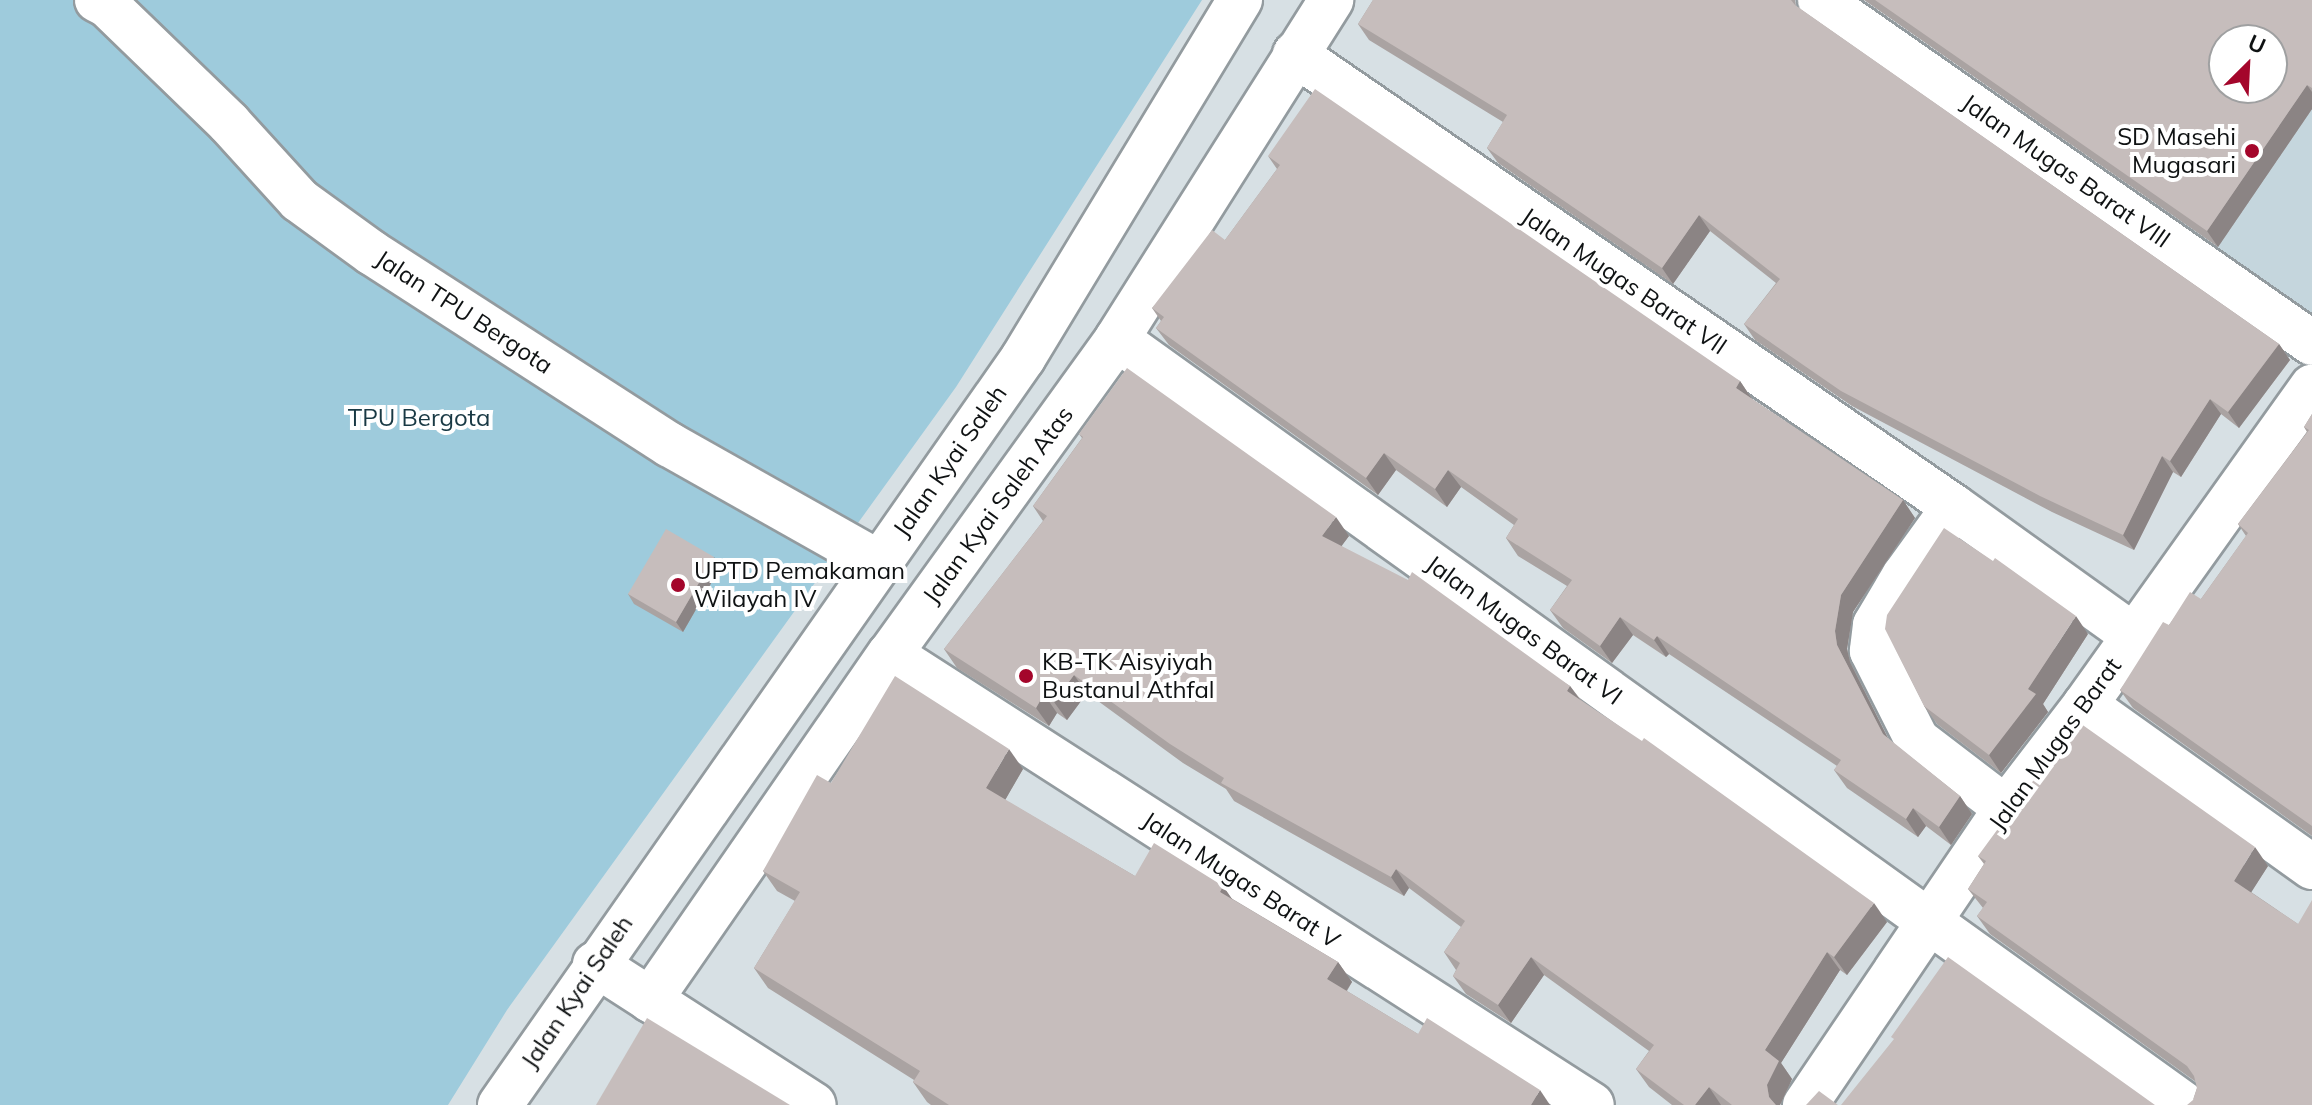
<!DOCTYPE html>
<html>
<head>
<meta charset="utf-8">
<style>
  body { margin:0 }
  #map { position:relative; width:2312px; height:1105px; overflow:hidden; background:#d7e0e4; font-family:Mulish,sans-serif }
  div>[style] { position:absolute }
  .built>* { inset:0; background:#c5d6dd }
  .green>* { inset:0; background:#9ecbdc }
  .roads { filter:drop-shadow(2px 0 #939b9f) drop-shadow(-2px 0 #939b9f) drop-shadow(0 2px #939b9f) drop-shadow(0 -2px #939b9f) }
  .minor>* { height:44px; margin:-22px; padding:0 22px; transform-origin:22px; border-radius:22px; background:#fff }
  .secondary>* { height:44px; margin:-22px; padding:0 22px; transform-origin:22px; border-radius:22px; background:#fff }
  .wall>* { inset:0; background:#aaa3a2 }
  .shaded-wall>* { inset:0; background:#8b8484 }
  .building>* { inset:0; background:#c6bdbc }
  .dots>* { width:22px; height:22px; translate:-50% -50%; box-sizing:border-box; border:4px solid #fff; border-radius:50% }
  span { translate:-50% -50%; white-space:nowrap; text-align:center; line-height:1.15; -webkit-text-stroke:8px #fff; paint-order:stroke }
  .poi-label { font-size:24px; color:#0f1213 }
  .right { translate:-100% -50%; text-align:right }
  .left { translate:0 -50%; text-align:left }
  .street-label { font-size:24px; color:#0f1213 }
  .park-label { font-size:24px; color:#193944 }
  .north { position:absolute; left:2208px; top:24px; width:80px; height:80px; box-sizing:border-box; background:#fff; border:2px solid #9fa0a1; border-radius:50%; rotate:24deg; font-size:22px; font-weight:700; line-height:32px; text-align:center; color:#0f1213 }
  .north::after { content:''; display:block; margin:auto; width:28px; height:36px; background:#a4062b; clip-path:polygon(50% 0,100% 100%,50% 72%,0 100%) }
</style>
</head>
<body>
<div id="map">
  <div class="built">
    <i style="clip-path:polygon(2312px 0,2312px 331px,2148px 214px,2236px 88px,2272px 88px,2272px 40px)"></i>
  </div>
  <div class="green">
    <i style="clip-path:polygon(0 0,1202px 0,956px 387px,507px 1010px,448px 1105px,0 1105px)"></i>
  </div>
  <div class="roads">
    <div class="minor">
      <i style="left:97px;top:0;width:11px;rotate:27deg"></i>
      <i style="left:107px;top:5px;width:170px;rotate:44deg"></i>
      <i style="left:229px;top:123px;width:104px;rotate:47.7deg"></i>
      <i style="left:299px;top:200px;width:90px;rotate:36deg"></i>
      <i style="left:372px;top:253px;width:354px;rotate:32.8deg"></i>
      <i style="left:670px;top:445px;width:239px;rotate:29.4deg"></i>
      <i style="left:1820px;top:0;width:600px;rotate:34.88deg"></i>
      <i style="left:1295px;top:54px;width:800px;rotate:34.5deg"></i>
      <i style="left:1954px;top:507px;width:221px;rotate:35.6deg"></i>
      <i style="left:1117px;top:339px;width:1314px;rotate:35.65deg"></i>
      <i style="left:1954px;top:507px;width:85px;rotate:125.9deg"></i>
      <i style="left:1904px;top:576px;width:57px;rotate:120.6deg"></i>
      <i style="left:1875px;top:625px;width:26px;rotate:97deg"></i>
      <i style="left:1872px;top:651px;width:100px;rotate:63.2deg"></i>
      <i style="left:1917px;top:740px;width:112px;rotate:37.4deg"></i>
      <i style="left:890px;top:654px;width:834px;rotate:32.72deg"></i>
      <i style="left:2085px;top:705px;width:279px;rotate:35.5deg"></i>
      <i style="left:595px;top:964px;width:260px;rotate:32.8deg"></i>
      <i style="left:650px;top:1000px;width:421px;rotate:-55.3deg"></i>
      <i style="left:890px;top:654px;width:388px;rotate:-54.2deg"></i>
      <i style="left:1117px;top:339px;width:401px;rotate:-57.7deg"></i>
      <i style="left:1805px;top:1105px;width:359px;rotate:-55.9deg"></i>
      <i style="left:2006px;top:808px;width:130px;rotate:-52.5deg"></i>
      <i style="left:2085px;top:705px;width:391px;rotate:-54.5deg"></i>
    </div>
    <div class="secondary">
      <i style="left:500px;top:1105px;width:912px;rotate:-55deg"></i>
      <i style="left:1023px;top:358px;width:419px;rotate:-58.8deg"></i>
    </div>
  </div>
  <div class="wall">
    <i style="clip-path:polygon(1373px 0,1795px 0,1796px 6px,2279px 344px,2290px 360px,2239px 428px,2221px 414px,2181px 477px,2173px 472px,2134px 550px,2052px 512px,1852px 406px,1755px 340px,1744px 324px,1776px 283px,1710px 231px,1673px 284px,1498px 163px,1487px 148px,1503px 122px,1369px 40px,1358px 24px)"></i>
    <i style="clip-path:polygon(1864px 0,2312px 0,2312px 109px,2218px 247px)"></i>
    <i style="clip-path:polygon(1268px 156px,1740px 381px,1752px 399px,1903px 500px,1915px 518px,1853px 612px,1847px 649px,1850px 662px,1888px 739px,1960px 796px,1972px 814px,1951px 845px,1926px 826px,1918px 837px,1847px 788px,1834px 770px,1837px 766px,1669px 654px,1666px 657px,1633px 635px,1612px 663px,1563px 628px,1550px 610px,1567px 586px,1518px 556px,1506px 538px,1514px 525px,1461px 487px,1447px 507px,1396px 470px,1378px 495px,1169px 345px,1156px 328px,1161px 321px,1152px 308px,1225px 240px,1277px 169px)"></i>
    <i style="clip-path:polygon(2312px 414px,2312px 836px,2133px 708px,2120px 690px,2169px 625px,2201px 599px,2246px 536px,2238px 524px,2307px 432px,2304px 427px)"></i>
    <i style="clip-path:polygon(1079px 434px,1349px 536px,1341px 546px,1570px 686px,1581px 700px,1887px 922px,1847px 975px,1840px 970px,1781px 1063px,1792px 1079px,1780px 1105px,1672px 1105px,1649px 1087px,1636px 1069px,1649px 1051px,1544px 975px,1511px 1023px,1466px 994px,1453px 976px,1456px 970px,1444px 952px,1461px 927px,1409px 888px,1404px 896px,1234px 801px,1226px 789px,1183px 763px,1087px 693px,1067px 720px,1057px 713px,1049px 726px,957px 668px,944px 649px,1043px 521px,1033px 506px,1082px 438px)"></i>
    <i style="clip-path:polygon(721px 566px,683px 632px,634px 604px,628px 594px)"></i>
    <i style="clip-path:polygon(2088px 634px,2043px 704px,2048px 712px,2001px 773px,1937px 724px,1924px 706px)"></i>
    <i style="clip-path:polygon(1023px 769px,1005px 800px,1135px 876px,1223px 886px,1231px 898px,1338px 962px,1352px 982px,1347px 991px,1418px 1034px,1550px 1105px,931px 1105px,927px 1102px,913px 1082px,914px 1080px,768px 988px,754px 968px,795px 901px,777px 891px,763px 871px,831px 783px)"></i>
    <i style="clip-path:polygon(1978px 856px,2268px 866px,2251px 892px,2298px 924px,2193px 1100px,2197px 1088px,2196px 1082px,1990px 934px,1977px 916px,1983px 908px,1968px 889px,1984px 864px)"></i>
  </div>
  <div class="shaded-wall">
    <i style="clip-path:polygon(2307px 85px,2312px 92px,2312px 109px,2218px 247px,2207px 231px)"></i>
    <i style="clip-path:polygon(1699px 215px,1710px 231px,1673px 284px,1662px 268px)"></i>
    <i style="clip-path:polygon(2279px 344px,2290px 360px,2239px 428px,2228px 412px)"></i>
    <i style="clip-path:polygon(1740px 381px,1752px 399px,1736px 388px)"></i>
    <i style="clip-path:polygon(2210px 399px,2221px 414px,2181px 477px,2170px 461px)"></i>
    <i style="clip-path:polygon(1384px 453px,1396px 470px,1378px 495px,1366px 478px)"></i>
    <i style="clip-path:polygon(2162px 456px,2173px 472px,2134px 550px,2123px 535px)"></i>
    <i style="clip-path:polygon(1448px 470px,1461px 487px,1447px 507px,1435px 489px)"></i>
    <i style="clip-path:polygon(1903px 500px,1915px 518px,1853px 612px,1847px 649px,1850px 662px,1895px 752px,1883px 734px,1837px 645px,1835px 631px,1841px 595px)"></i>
    <i style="clip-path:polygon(1336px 517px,1349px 536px,1335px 555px,1322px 536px)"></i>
    <i style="clip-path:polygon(714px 557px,721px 566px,683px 632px,676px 622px)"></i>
    <i style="clip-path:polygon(2076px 616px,2088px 634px,2043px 704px,2048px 712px,2001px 773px,1989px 755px,2028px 689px)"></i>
    <i style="clip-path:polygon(1620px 617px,1633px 635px,1612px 663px,1600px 646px)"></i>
    <i style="clip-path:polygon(1657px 636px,1669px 654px,1666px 657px,1654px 640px)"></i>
    <i style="clip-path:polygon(1074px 675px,1087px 693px,1067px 720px,1054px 702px)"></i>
    <i style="clip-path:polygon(1570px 686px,1583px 704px,1567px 691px)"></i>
    <i style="clip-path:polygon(1044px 694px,1057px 713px,1049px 726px,1036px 708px)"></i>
    <i style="clip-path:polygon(1009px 749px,1023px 769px,1000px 809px,986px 788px)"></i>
    <i style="clip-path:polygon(1960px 796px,1972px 814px,1951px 845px,1939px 827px)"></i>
    <i style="clip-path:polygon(1913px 808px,1926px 826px,1918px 837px,1906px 819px)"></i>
    <i style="clip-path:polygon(2255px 847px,2268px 866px,2247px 899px,2234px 881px)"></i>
    <i style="clip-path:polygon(1396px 869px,1409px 888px,1404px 896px,1391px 877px)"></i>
    <i style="clip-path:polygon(1223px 886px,1237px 906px,1220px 892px)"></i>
    <i style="clip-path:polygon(1874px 903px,1887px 922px,1847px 975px,1834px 957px)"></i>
    <i style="clip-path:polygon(1827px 952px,1840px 970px,1781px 1063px,1792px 1079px,1780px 1105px,1775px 1105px,1769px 1097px,1767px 1085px,1765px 1050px)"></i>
    <i style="clip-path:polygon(1531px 957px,1544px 975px,1511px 1023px,1498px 1005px)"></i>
    <i style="clip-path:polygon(1338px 962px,1352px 982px,1341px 999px,1327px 979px)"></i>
    <i style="clip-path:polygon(1709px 1087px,1721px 1105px,1695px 1105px)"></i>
    <i style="clip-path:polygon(1540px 1090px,1550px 1105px,1531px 1105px)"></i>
  </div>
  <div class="building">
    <i style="clip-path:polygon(1373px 0,1791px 0,1795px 5px,2279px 344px,2228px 412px,2210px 399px,2170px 461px,2162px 456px,2123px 535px,2040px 496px,1841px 391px,1744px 324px,1780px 279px,1699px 215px,1662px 268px,1487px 148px,1507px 115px,1358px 24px)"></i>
    <i style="clip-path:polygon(evenodd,1875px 0,2312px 0,2312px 88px,2307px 85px,2207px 231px,1875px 0,2224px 40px,2272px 40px,2272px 88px,2224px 88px,2224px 40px)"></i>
    <i style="clip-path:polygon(1315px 89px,1740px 381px,1736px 388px,1903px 500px,1841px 595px,1835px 631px,1837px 645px,1883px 734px,1960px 796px,1939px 827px,1913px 808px,1906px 819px,1834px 770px,1841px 760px,1657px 636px,1654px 640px,1620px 617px,1600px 646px,1550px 610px,1572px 580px,1506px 538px,1518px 519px,1448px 470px,1435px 489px,1384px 453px,1366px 478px,1156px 328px,1164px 317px,1152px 308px,1212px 230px,1225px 240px,1280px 165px,1268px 156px)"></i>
    <i style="clip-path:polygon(1127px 368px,1336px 517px,1322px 536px,1408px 580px,1412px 572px,1570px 686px,1567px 691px,1642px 741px,1644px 738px,1874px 903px,1834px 957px,1827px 952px,1765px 1050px,1779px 1061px,1767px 1085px,1769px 1097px,1776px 1105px,1732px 1105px,1709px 1087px,1695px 1105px,1684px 1105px,1636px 1069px,1654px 1045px,1531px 957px,1498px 1005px,1453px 976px,1460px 963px,1444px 952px,1465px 921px,1396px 869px,1391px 877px,1221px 783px,1224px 778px,1170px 744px,1074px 675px,1054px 702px,1044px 694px,1036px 708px,944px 649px,1047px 516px,1033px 506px,1083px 437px,1079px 434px)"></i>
    <i style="clip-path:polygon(2312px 414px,2312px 826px,2120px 690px,2163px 622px,2169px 625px,2190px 592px,2201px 599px,2248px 533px,2238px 524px,2309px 430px,2304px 427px)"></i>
    <i style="clip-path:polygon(1944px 528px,1993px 561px,1995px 558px,2076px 616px,2028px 689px,2036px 694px,1989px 755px,1924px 706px,1885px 629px,1887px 615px)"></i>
    <i style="clip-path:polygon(666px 529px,714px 557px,676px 622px,628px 594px)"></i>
    <i style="clip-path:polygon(895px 676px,1009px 749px,986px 788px,1135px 876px,1154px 843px,1223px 886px,1220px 892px,1338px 962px,1327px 979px,1418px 1034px,1427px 1018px,1540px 1090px,1531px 1105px,949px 1105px,913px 1082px,920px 1071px,754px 968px,800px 892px,763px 871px,817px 775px,831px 783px)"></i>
    <i style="clip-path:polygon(2077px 721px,2255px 847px,2234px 881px,2298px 924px,2312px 900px,2312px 1105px,2187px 1105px,2193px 1100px,2197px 1088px,2194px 1076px,2187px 1066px,1977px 916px,1987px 902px,1968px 889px,1986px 861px,1978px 856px)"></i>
    <i style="clip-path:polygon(1948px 957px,2155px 1105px,1841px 1105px,1894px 1039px,1891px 1037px)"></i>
    <i style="clip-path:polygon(647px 1018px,790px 1105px,596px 1105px)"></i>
    <i style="clip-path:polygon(1819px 1091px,1838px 1105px,1806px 1105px)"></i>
  </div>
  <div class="dots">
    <i style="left:2252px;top:151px;background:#a4062b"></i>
    <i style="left:678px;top:585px;background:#a4062b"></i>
    <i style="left:1026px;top:676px;background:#a4062b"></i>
  </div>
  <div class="poi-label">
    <span class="right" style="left:2236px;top:151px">SD Masehi<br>Mugasari</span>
    <span class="left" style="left:694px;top:585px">UPTD Pemakaman<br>Wilayah IV</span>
    <span class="left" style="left:1042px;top:676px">KB-TK Aisyiyah<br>Bustanul Athfal</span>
  </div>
  <div class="street-label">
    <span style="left:2066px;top:171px;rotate:35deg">Jalan Mugas Barat VIII</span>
    <span style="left:1624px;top:281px;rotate:34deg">Jalan Mugas Barat VII</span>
    <span style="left:464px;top:312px;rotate:33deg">Jalan TPU Bergota</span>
    <span style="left:950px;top:461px;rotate:-55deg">Jalan Kyai Saleh</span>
    <span style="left:998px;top:505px;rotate:-54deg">Jalan Kyai Saleh Atas</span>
    <span style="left:1524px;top:630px;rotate:36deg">Jalan Mugas Barat VI</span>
    <span style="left:2055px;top:744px;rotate:-54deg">Jalan Mugas Barat</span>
    <span style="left:1241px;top:880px;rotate:33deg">Jalan Mugas Barat V</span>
    <span style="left:577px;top:992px;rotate:-56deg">Jalan Kyai Saleh</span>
  </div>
  <div class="park-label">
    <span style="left:419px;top:418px">TPU Bergota</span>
  </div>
  <div class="north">U</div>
</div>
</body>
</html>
